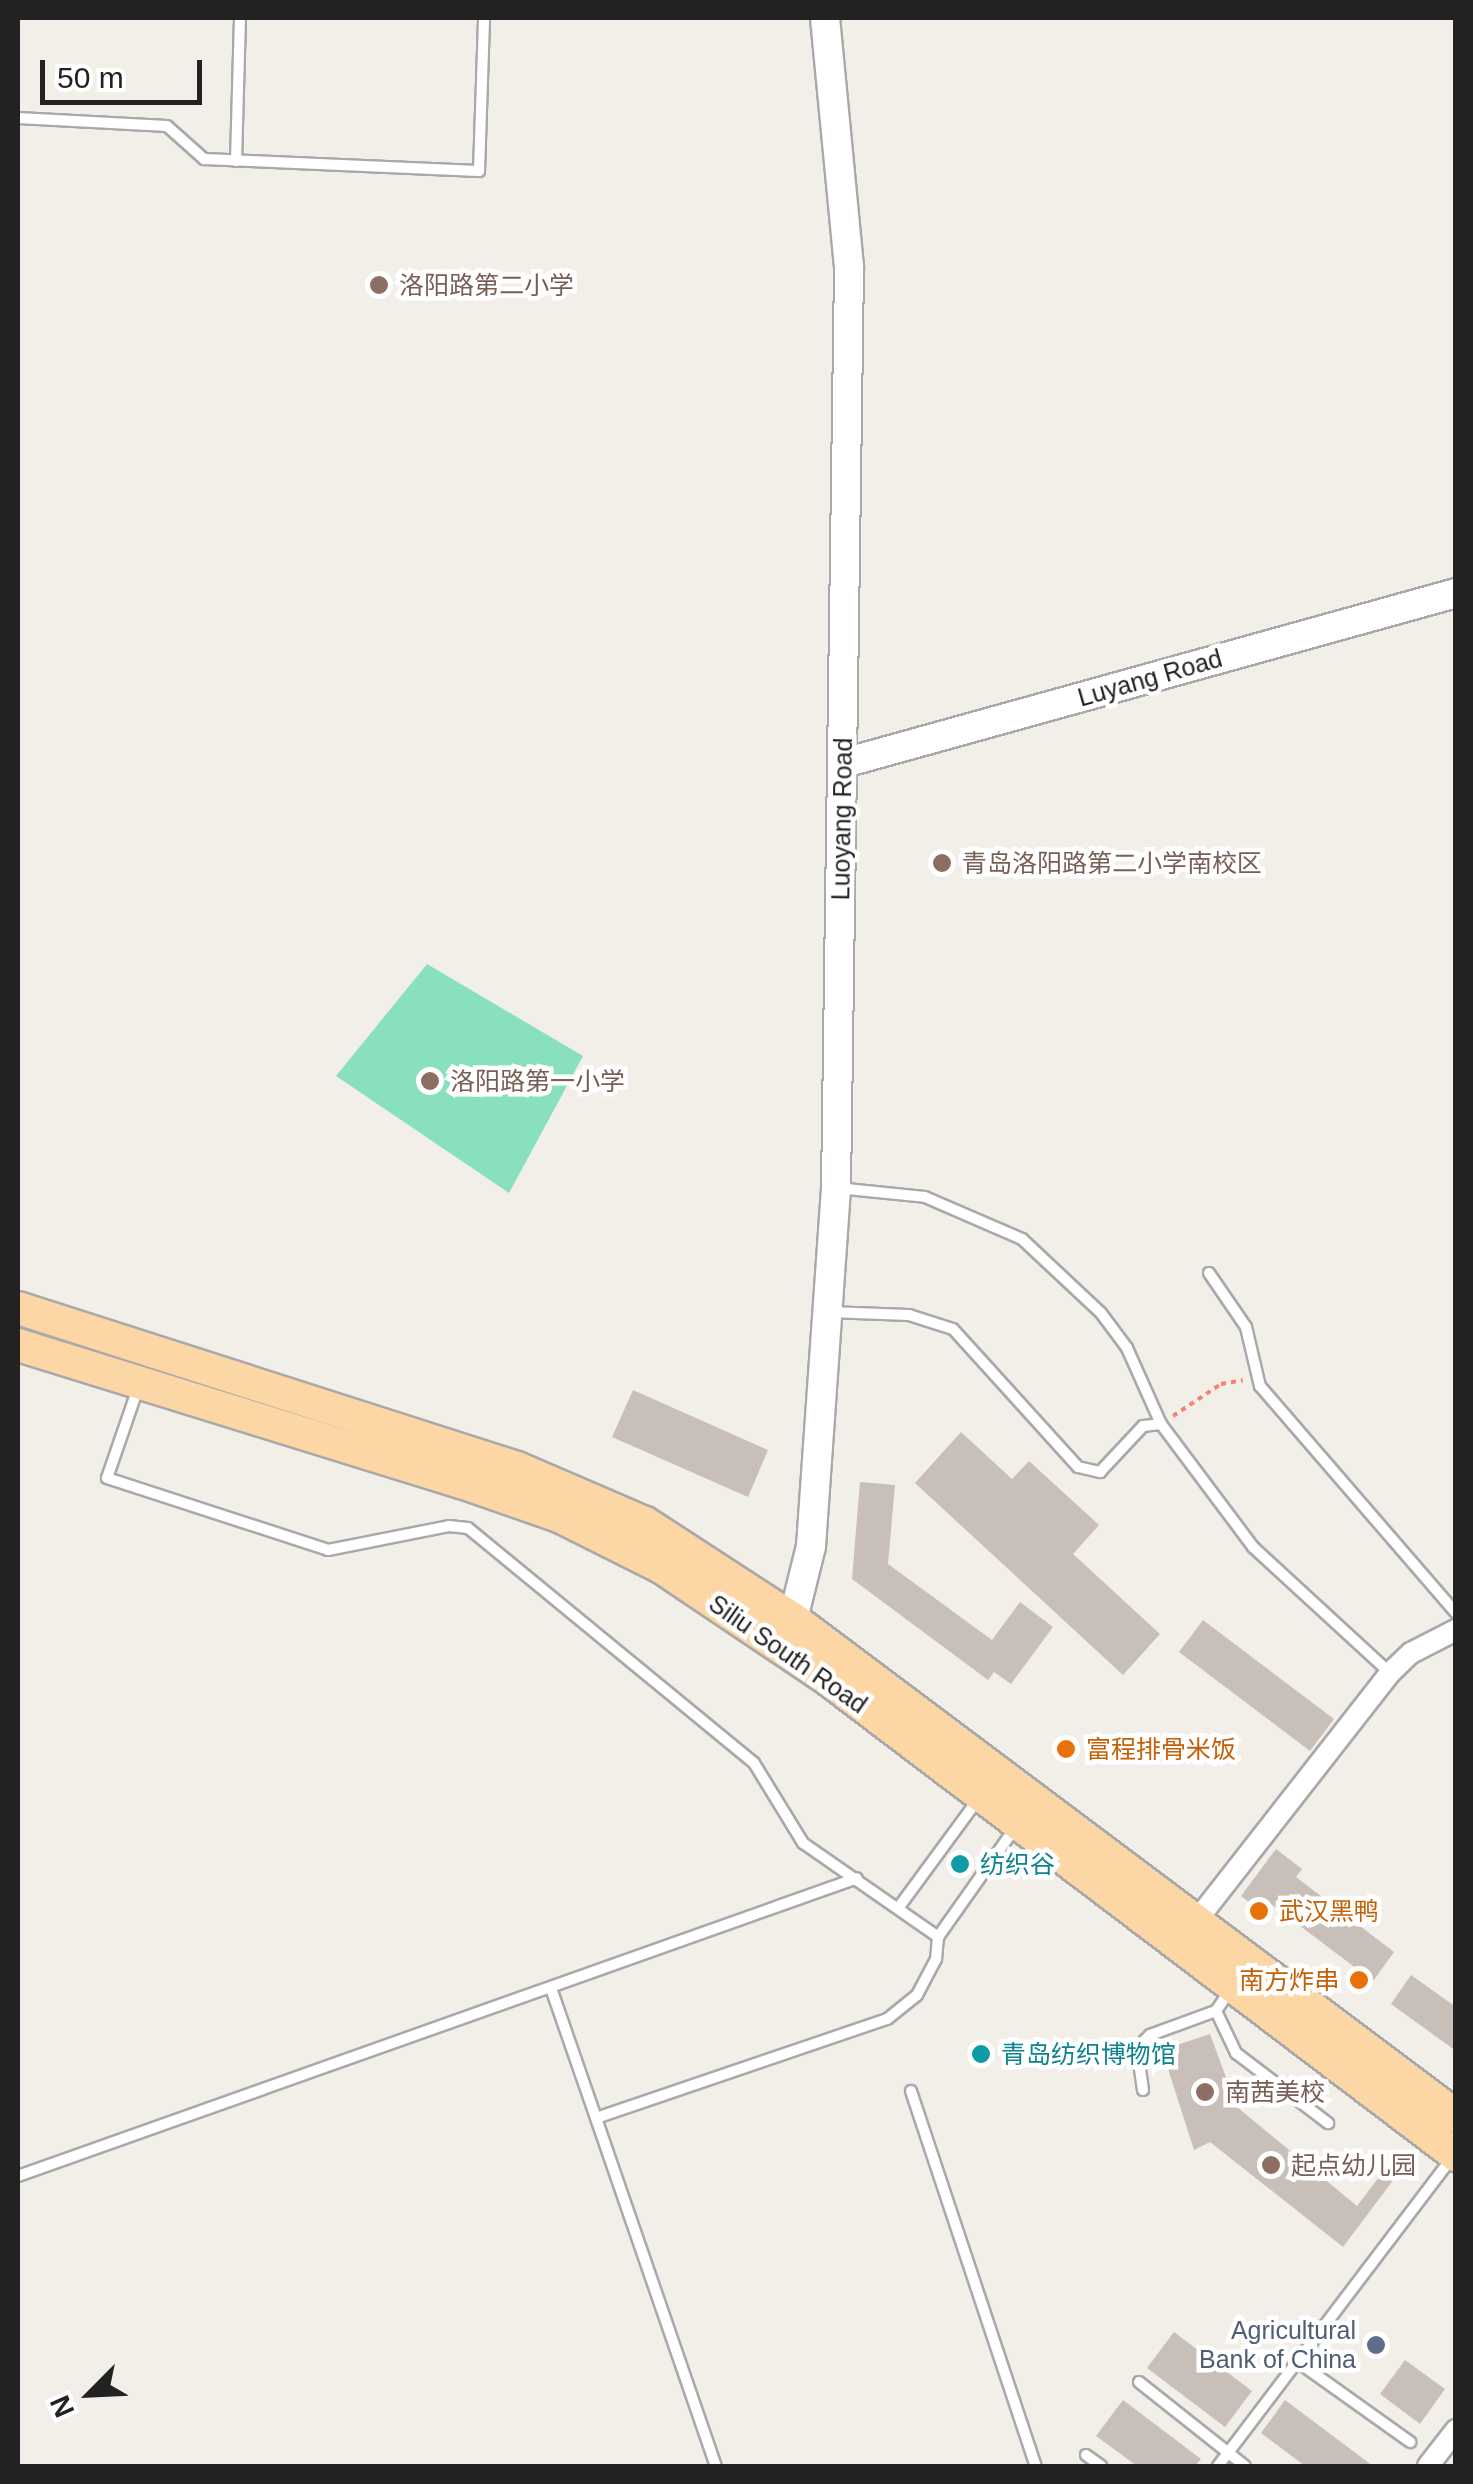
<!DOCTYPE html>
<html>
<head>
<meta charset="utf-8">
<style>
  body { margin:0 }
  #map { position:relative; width:1473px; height:2484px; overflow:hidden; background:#f2efe9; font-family:Helvetica,"Noto Sans SC",sans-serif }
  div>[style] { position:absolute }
  .pitch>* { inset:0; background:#88e0be }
  .building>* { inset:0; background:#c7bfb8 }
  .path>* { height:4px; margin-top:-2px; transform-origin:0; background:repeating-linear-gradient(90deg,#fa8072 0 5px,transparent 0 10px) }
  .roads { filter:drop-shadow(2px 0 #a9a9a9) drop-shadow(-2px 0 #a9a9a9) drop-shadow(0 2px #a9a9a9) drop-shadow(0 -2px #a9a9a9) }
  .service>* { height:10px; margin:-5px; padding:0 5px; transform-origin:5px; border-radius:5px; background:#fff }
  .minor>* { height:20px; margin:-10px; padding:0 10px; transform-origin:10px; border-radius:10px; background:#fff }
  .tertiary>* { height:28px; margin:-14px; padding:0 14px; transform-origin:14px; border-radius:14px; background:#fff }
  .primary>* { height:32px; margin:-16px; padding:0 16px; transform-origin:16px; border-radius:16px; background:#fcd6a4 }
  .dots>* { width:28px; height:28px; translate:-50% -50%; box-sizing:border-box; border:5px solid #fff; border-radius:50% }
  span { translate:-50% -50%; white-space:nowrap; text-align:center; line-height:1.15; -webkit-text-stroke:9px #fff; paint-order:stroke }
  .education-label { font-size:25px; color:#785e54 }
  .left { translate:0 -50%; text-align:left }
  .street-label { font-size:25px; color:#222 }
  .food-label { font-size:25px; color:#c56008 }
  .right { translate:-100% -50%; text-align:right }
  .culture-label { font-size:25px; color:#0d838f }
  .service-label { font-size:25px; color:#4e5e75 }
  .frame { position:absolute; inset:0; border:20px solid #222; pointer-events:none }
  .north { position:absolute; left:40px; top:2344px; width:100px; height:100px; -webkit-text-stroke:8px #fff; paint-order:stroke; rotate:246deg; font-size:28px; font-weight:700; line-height:40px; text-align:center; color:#222 }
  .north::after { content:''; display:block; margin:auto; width:35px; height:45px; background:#222; clip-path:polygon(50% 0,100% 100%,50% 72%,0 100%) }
  .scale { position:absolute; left:40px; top:60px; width:162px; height:45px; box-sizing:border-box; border:5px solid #222; border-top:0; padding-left:12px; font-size:30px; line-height:35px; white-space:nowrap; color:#222; -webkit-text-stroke:8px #fff; paint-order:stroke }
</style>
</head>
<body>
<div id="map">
  <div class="pitch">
    <i style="clip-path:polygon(427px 964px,583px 1056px,509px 1193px,336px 1076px)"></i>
  </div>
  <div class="building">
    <i style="clip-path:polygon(633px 1390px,768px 1450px,748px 1497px,612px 1437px)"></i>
    <i style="clip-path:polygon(961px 1432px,1012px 1479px,1029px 1461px,1099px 1525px,1073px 1554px,1160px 1634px,1123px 1675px,915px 1483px)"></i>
    <i style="clip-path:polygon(860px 1482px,895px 1485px,888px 1564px,992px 1640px,1020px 1602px,1053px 1627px,1011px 1684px,994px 1672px,988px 1680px,852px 1579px)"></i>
    <i style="clip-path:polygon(1203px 1620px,1334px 1719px,1310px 1751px,1179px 1652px)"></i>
    <i style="clip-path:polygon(1276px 1849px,1302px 1869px,1296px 1877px,1394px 1952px,1373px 1981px,1271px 1904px,1267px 1916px,1241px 1896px)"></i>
    <i style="clip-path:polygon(1411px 1975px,1456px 2007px,1456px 2051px,1391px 2004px)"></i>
    <i style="clip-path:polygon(1210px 2034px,1237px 2107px,1357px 2206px,1389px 2164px,1400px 2171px,1343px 2247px,1210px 2142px,1194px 2150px,1162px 2050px)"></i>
    <i style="clip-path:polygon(1174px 2332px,1252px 2391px,1225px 2427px,1147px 2368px)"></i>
    <i style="clip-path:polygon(1405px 2360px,1445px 2389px,1420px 2424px,1380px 2394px)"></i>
    <i style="clip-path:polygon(1123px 2400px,1201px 2459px,1195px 2466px,1137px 2466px,1096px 2436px)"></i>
    <i style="clip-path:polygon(1285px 2400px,1373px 2466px,1305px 2466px,1261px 2433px)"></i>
  </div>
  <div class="path">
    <i style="left:1173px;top:1416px;width:58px;rotate:-33.7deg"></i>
    <i style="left:1221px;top:1384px;width:22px;rotate:-10deg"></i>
  </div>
  <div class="roads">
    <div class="service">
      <i style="left:18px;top:118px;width:149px;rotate:3.1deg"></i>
      <i style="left:167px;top:126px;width:50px;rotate:41.7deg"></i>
      <i style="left:204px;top:159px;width:275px;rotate:2.5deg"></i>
      <i style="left:479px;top:171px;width:153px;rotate:-88.1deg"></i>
      <i style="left:236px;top:161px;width:143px;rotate:-88.4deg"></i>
      <i style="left:837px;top:1188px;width:88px;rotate:5.8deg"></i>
      <i style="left:925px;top:1197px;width:106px;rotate:23.4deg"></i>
      <i style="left:1022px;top:1239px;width:108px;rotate:43.1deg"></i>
      <i style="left:1101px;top:1313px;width:44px;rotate:53.4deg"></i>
      <i style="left:1127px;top:1348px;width:83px;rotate:65.9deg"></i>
      <i style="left:1161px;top:1424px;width:154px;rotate:53.2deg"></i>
      <i style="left:1253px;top:1547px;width:186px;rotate:42.6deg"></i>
      <i style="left:1209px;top:1273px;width:65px;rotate:55.6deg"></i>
      <i style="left:1246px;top:1327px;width:61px;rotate:76.7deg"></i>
      <i style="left:1260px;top:1386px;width:300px;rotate:49.2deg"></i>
      <i style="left:828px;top:1312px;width:81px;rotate:2.1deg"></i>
      <i style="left:909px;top:1315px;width:46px;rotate:17.7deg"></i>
      <i style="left:953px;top:1329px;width:186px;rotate:47.8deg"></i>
      <i style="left:1078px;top:1467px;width:23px;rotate:13deg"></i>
      <i style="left:1100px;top:1472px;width:63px;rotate:-46.9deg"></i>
      <i style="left:1143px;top:1426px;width:18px;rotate:-6deg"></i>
      <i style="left:138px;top:1388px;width:95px;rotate:109deg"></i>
      <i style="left:107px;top:1478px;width:232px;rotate:18deg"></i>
      <i style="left:328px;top:1550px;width:123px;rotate:-11.2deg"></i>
      <i style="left:449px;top:1526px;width:19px;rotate:6deg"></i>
      <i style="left:468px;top:1528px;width:370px;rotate:39.4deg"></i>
      <i style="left:754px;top:1763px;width:94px;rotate:58.5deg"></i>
      <i style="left:803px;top:1843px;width:165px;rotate:34.8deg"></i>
      <i style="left:938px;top:1937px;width:22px;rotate:95deg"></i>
      <i style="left:936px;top:1959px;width:41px;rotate:117.8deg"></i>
      <i style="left:917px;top:1995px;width:38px;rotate:141deg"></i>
      <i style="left:887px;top:2019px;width:307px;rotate:161.2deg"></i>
      <i style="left:596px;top:2118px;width:368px;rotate:71deg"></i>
      <i style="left:899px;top:1907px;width:132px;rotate:-53.7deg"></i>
      <i style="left:938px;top:1937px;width:133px;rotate:-54.8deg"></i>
      <i style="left:552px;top:1991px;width:134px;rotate:70.9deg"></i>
      <i style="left:1216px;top:2011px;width:47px;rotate:64.5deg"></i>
      <i style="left:1236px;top:2053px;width:116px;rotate:37.3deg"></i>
      <i style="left:1143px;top:2090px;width:42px;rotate:-98.1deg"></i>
      <i style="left:1137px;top:2048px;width:18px;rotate:-45deg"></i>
      <i style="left:1150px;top:2035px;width:70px;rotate:-20deg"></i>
      <i style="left:1216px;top:2011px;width:27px;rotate:-56deg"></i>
      <i style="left:911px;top:2091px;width:395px;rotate:71.6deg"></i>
      <i style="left:18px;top:2176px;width:890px;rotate:-19.55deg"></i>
      <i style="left:1298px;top:2362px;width:138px;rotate:35.5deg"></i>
      <i style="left:1139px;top:2382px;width:135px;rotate:38.4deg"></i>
      <i style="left:1086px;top:2455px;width:19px;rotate:36deg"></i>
      <i style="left:1218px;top:2466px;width:385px;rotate:-52.8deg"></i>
    </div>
    <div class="minor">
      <i style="left:1197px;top:1920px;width:313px;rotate:-52deg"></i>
      <i style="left:1390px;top:1673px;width:29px;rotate:-44deg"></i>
      <i style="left:1411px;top:1653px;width:51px;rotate:-27.1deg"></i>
      <i style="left:1428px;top:2466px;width:46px;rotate:-52.1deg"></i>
    </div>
    <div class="tertiary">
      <i style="left:844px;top:763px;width:635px;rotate:-15.52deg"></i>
      <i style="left:781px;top:1637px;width:22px;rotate:-56deg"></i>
      <i style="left:793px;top:1619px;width:75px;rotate:-76.1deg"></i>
      <i style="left:811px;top:1546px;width:359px;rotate:-86deg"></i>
      <i style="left:836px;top:1188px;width:921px;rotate:-89.19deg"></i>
      <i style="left:849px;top:267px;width:250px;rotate:-95.5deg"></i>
    </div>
    <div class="primary">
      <i style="left:18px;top:1308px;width:524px;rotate:17.78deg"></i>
      <i style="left:517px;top:1468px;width:139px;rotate:23.3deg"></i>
      <i style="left:645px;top:1523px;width:176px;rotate:33deg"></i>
      <i style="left:793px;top:1619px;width:829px;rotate:36.86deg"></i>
      <i style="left:18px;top:1345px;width:464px;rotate:17.2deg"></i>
      <i style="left:461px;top:1482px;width:104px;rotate:19.1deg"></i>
      <i style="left:559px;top:1516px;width:114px;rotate:26.6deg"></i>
      <i style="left:661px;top:1567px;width:202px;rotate:33.9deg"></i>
      <i style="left:829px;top:1680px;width:787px;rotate:37.15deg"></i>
    </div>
  </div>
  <div class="dots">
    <i style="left:379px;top:285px;background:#8d6e63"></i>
    <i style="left:942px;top:863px;background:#8d6e63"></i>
    <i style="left:430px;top:1081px;background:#8d6e63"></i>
    <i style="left:1066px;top:1749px;background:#e8710a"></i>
    <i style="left:960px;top:1864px;background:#0f9aa8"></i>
    <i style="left:1259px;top:1911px;background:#e8710a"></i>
    <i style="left:1359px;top:1980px;background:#e8710a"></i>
    <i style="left:981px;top:2054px;background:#0f9aa8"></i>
    <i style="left:1205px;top:2092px;background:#8d6e63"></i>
    <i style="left:1271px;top:2165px;background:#8d6e63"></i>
    <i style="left:1376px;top:2345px;background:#5c6f8a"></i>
  </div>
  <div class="education-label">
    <span class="left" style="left:399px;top:285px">洛阳路第二小学</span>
    <span class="left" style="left:962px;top:863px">青岛洛阳路第二小学南校区</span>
    <span class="left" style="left:450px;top:1081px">洛阳路第一小学</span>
    <span class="left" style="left:1225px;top:2092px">南茜美校</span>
    <span class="left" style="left:1291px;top:2165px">起点幼儿园</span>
  </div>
  <div class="street-label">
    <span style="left:1150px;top:678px;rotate:-16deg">Luyang Road</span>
    <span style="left:842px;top:819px;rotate:-89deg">Luoyang Road</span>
    <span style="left:788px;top:1654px;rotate:35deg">Siliu South Road</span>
  </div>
  <div class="food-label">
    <span class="left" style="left:1086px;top:1749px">富程排骨米饭</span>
    <span class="left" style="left:1279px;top:1911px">武汉黑鸭</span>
    <span class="right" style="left:1339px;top:1980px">南方炸串</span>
  </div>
  <div class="culture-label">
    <span class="left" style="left:980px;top:1864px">纺织谷</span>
    <span class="left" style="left:1001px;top:2054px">青岛纺织博物馆</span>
  </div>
  <div class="service-label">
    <span class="right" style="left:1356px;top:2345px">Agricultural<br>Bank of China</span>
  </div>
  <div class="frame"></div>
  <div class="north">N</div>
  <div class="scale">50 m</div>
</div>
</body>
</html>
